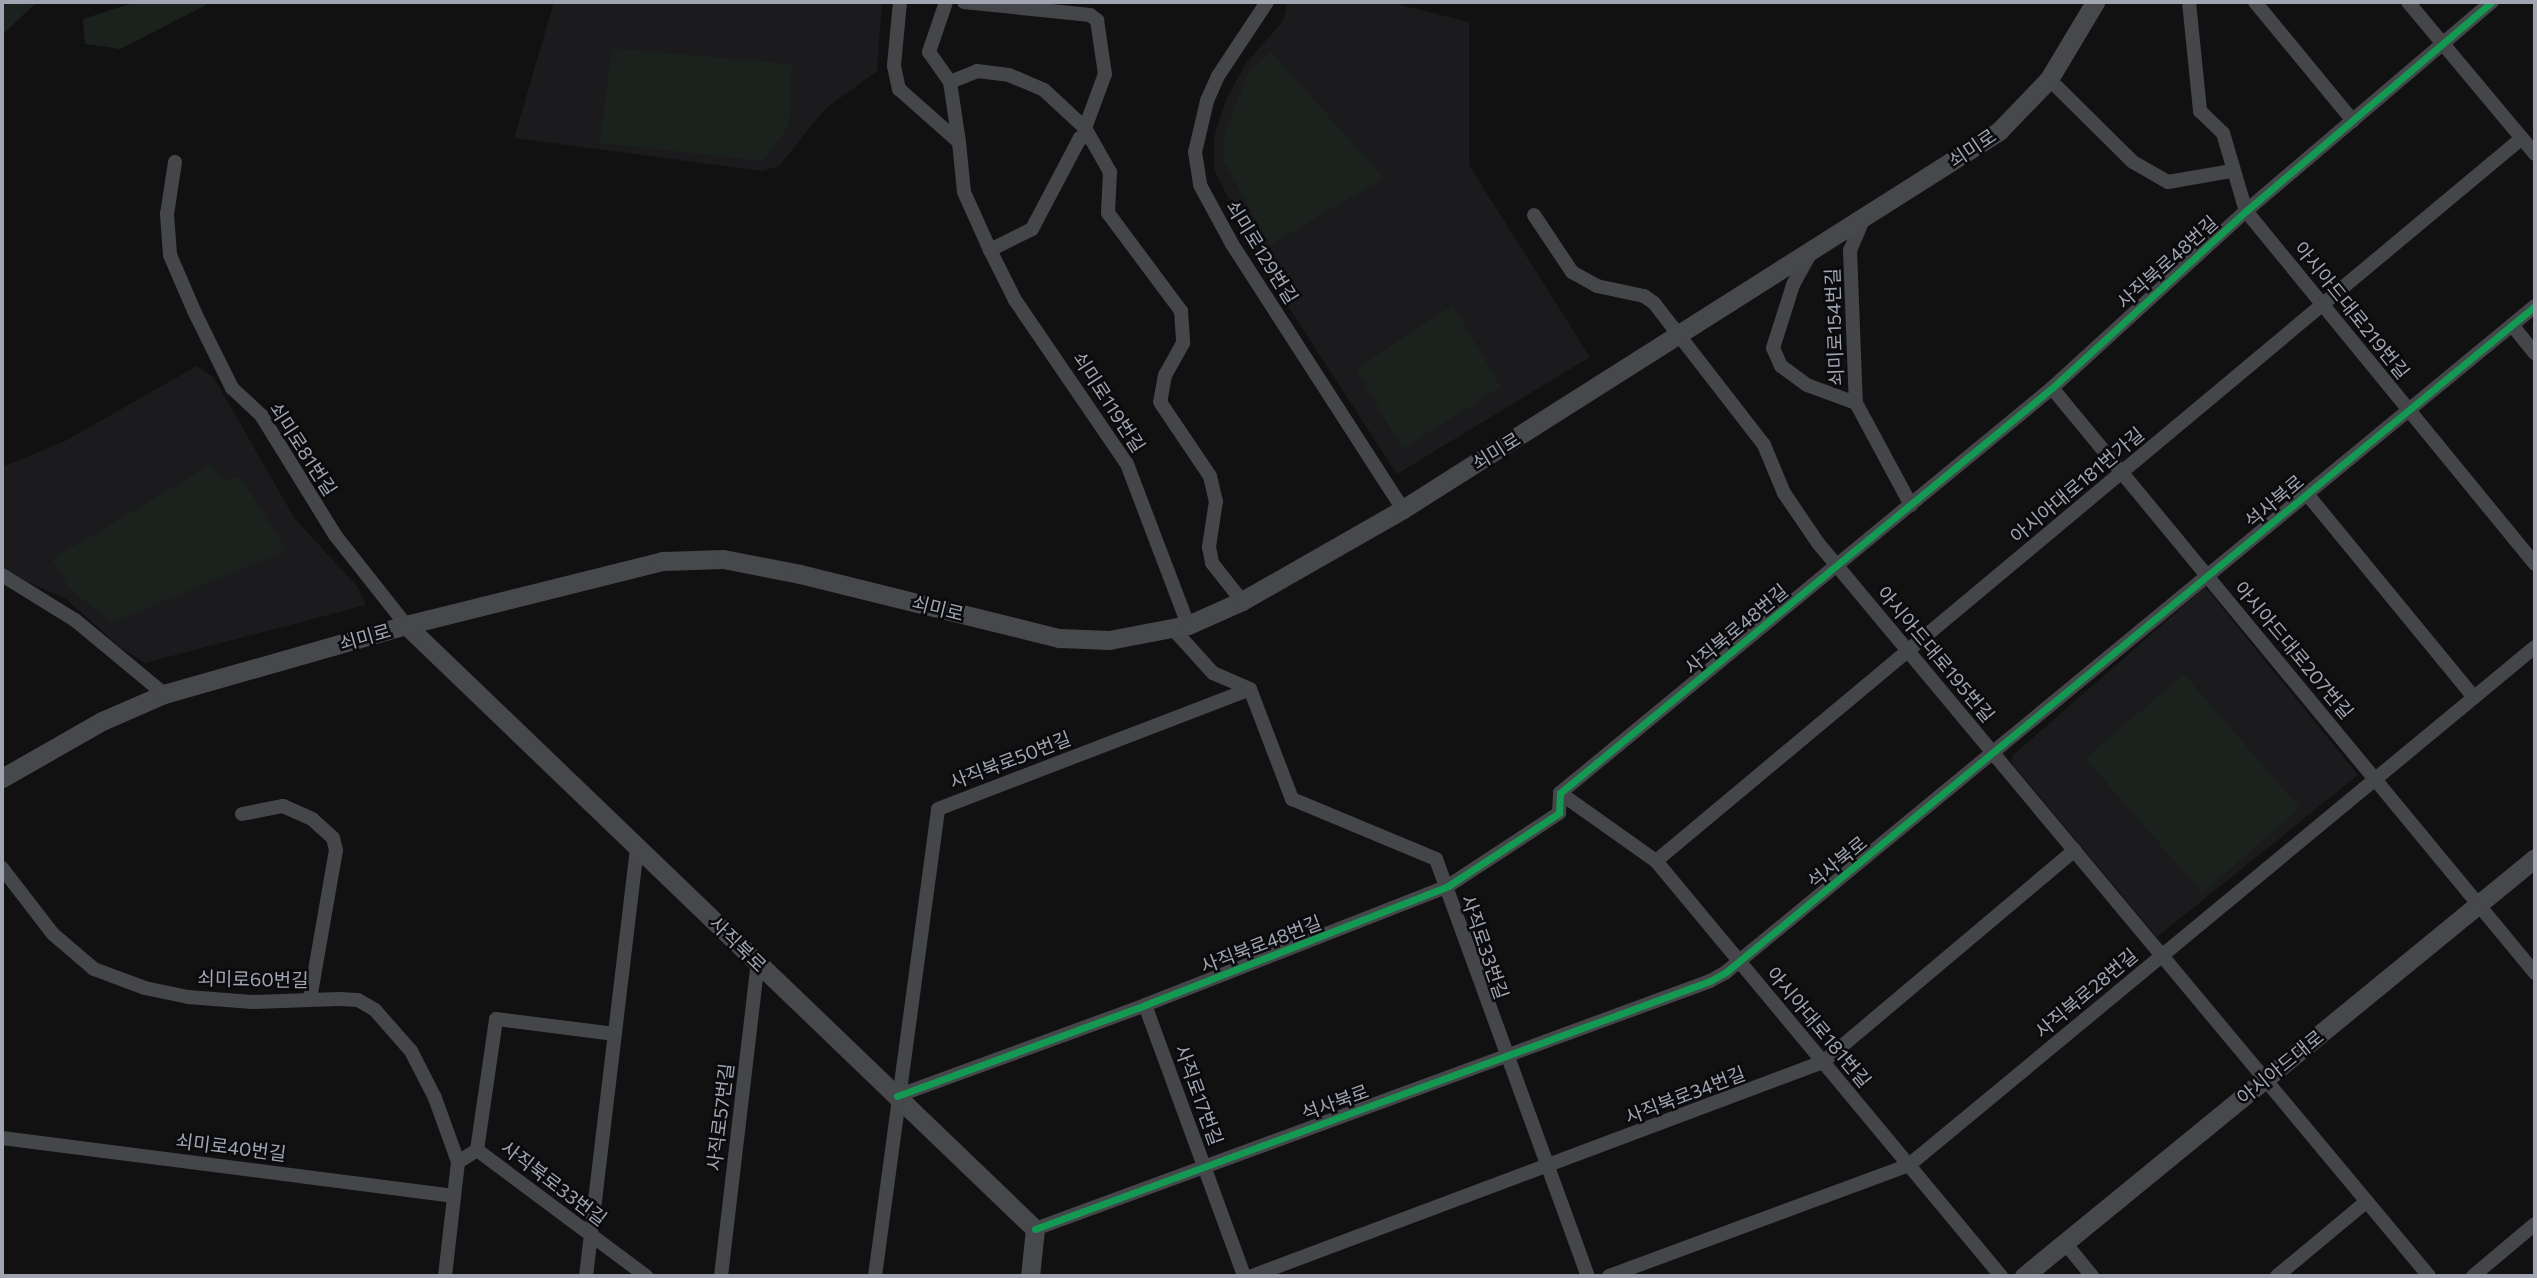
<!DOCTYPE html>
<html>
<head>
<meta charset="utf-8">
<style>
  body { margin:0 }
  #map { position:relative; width:2537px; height:1278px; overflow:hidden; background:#111; font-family:Commissioner,"Noto Sans KR",sans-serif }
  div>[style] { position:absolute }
  .built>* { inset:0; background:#1b1b1d }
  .green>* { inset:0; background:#1b211c }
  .minor>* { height:14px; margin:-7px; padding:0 7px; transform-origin:7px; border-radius:7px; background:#45464a }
  .major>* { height:19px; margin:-9.5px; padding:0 9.5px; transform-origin:9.5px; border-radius:9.5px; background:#47484c }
  .cycleway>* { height:7px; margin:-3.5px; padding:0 3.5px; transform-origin:3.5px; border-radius:3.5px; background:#139951 }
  span { translate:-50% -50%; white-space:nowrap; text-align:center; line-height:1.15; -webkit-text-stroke:5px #0b0b0d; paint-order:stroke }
  .street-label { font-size:19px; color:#a1a5b2 }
  .frame { position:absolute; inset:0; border:4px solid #a1a5b2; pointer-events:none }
</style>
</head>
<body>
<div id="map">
  <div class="built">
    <i style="clip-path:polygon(554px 2px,882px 2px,877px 71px,825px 109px,779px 166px,762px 171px,514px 138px)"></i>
    <i style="clip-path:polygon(1288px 2px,1388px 2px,1469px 22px,1469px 165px,1590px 357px,1397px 474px,1267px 274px,1214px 170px,1214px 138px,1226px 99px,1246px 63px,1283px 21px)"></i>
    <i style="clip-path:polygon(197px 366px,214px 378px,295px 519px,357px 586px,366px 605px,145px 663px,120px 647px,66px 599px,2px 570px,2px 467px,65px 441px)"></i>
    <i style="clip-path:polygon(2205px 587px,2358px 775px,2157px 937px,2011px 762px,2013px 755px)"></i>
  </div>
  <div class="green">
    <i style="clip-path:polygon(2px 2px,37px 2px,2px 35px)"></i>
    <i style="clip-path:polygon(136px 2px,212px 2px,120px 49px,85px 44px,83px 19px)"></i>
    <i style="clip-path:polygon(612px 48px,792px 64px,789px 126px,763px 161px,600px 143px)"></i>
    <i style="clip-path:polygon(1271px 52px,1384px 178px,1270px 245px,1224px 162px,1224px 134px,1249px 71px)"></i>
    <i style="clip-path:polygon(1453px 305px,1501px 387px,1402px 449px,1356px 369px)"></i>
    <i style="clip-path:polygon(210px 465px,225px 481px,240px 476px,287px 551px,112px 622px,70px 589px,52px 559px)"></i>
    <i style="clip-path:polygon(2184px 674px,2300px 808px,2202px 893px,2085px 758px)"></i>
  </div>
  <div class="minor">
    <i style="left:900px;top:2px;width:64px;rotate:95.4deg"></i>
    <i style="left:894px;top:66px;width:24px;rotate:78deg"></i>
    <i style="left:899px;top:89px;width:80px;rotate:41.5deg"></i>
    <i style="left:959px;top:142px;width:50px;rotate:84.3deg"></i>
    <i style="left:964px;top:192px;width:64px;rotate:65.9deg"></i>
    <i style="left:990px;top:250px;width:56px;rotate:63.4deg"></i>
    <i style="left:1015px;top:300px;width:199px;rotate:55.7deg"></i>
    <i style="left:1127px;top:464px;width:172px;rotate:69.2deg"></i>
    <i style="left:946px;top:2px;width:53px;rotate:108.8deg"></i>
    <i style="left:929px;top:52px;width:37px;rotate:55deg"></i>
    <i style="left:950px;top:82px;width:61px;rotate:81.5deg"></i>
    <i style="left:964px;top:2px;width:127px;rotate:5.9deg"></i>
    <i style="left:1090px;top:15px;width:9px;rotate:36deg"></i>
    <i style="left:1097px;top:20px;width:55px;rotate:81.6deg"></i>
    <i style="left:1105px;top:74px;width:58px;rotate:110.3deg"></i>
    <i style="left:1267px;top:2px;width:89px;rotate:123.5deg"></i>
    <i style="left:1218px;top:76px;width:27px;rotate:114deg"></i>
    <i style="left:1207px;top:101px;width:52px;rotate:103.2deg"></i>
    <i style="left:1195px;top:152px;width:33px;rotate:81deg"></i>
    <i style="left:1200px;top:185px;width:67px;rotate:61.5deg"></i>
    <i style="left:1232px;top:244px;width:315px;rotate:57.2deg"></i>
    <i style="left:2189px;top:2px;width:110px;rotate:84.2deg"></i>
    <i style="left:2200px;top:111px;width:32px;rotate:44deg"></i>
    <i style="left:2223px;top:133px;width:81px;rotate:73.6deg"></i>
    <i style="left:2246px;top:211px;width:456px;rotate:50.7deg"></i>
    <i style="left:2255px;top:2px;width:154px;rotate:50.5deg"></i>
    <i style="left:2408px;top:2px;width:198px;rotate:50.1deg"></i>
    <i style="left:2049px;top:79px;width:118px;rotate:44.7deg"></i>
    <i style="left:2133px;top:162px;width:40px;rotate:29.7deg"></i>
    <i style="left:2168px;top:182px;width:65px;rotate:-9.8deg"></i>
    <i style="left:950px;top:82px;width:29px;rotate:-22deg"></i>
    <i style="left:977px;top:71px;width:32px;rotate:7deg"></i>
    <i style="left:1009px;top:75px;width:38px;rotate:23deg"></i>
    <i style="left:1044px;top:90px;width:56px;rotate:42.8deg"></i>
    <i style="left:1085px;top:128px;width:51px;rotate:60.4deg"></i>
    <i style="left:1110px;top:172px;width:41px;rotate:92.8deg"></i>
    <i style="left:1108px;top:213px;width:122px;rotate:53.3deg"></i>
    <i style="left:1181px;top:311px;width:32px;rotate:86deg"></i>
    <i style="left:1183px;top:343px;width:37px;rotate:119deg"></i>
    <i style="left:1165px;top:375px;width:27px;rotate:100deg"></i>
    <i style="left:1160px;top:402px;width:89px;rotate:56deg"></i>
    <i style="left:1210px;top:476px;width:26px;rotate:77deg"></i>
    <i style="left:1216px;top:501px;width:47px;rotate:98.7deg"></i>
    <i style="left:1209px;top:547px;width:16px;rotate:79deg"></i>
    <i style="left:1212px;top:563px;width:48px;rotate:51.7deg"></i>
    <i style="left:175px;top:162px;width:53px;rotate:98.7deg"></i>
    <i style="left:167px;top:214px;width:41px;rotate:85.8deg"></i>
    <i style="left:170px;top:255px;width:63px;rotate:66.7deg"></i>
    <i style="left:195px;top:313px;width:84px;rotate:63.7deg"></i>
    <i style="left:232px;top:388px;width:40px;rotate:43deg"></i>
    <i style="left:261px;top:415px;width:141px;rotate:58.3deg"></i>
    <i style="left:335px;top:535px;width:115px;rotate:51.7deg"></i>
    <i style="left:1534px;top:215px;width:69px;rotate:56.3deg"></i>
    <i style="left:1572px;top:272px;width:29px;rotate:29deg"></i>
    <i style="left:1597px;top:286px;width:48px;rotate:12deg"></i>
    <i style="left:1644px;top:296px;width:12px;rotate:35deg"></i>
    <i style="left:1654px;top:303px;width:180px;rotate:52.2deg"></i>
    <i style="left:1764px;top:445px;width:52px;rotate:67.4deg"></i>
    <i style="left:1784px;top:493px;width:60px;rotate:55.8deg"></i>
    <i style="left:1818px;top:543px;width:954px;rotate:50.19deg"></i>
    <i style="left:1863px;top:220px;width:33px;rotate:113deg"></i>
    <i style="left:1850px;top:250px;width:153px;rotate:87.8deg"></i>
    <i style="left:1856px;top:403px;width:116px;rotate:61.7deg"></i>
    <i style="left:990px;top:250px;width:47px;rotate:-26.6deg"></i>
    <i style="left:1032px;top:229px;width:103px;rotate:-62.2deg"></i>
    <i style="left:1080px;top:138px;width:9px;rotate:-6deg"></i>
    <i style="left:1810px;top:254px;width:35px;rotate:119deg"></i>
    <i style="left:1793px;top:285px;width:66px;rotate:107.6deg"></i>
    <i style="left:1773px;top:348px;width:20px;rotate:66deg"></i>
    <i style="left:1781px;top:366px;width:32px;rotate:36deg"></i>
    <i style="left:1807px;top:385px;width:52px;rotate:20.2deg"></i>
    <i style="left:2512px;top:325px;width:36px;rotate:51deg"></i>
    <i style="left:2052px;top:388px;width:759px;rotate:50.46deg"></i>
    <i style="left:2307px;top:494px;width:263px;rotate:50.6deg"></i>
    <i style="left:2px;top:575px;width:86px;rotate:31.7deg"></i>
    <i style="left:75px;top:620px;width:116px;rotate:39.7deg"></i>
    <i style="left:1174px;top:630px;width:58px;rotate:47.8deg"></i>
    <i style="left:1213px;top:673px;width:40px;rotate:23.4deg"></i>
    <i style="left:1250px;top:689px;width:118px;rotate:69.1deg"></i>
    <i style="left:1292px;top:799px;width:156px;rotate:22.6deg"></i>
    <i style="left:1436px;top:859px;width:444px;rotate:70deg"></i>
    <i style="left:1560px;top:793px;width:118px;rotate:35.3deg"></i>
    <i style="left:1656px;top:861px;width:540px;rotate:50.26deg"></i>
    <i style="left:242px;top:814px;width:42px;rotate:-11deg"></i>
    <i style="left:283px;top:806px;width:32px;rotate:24deg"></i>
    <i style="left:312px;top:819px;width:28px;rotate:42deg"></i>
    <i style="left:333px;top:838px;width:12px;rotate:76deg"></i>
    <i style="left:336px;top:850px;width:151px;rotate:99.9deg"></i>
    <i style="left:1656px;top:861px;width:1128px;rotate:-39.86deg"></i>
    <i style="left:2px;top:868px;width:83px;rotate:52.3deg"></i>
    <i style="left:53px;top:934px;width:54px;rotate:40.5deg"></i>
    <i style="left:94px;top:969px;width:54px;rotate:20.4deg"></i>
    <i style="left:145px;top:988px;width:44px;rotate:11.8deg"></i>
    <i style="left:188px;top:997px;width:64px;rotate:4.5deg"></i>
    <i style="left:252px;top:1002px;width:87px;rotate:-2deg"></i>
    <i style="left:339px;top:999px;width:19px;rotate:3deg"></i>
    <i style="left:358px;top:1000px;width:20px;rotate:30deg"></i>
    <i style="left:375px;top:1010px;width:55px;rotate:48.7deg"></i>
    <i style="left:411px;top:1051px;width:53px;rotate:62.9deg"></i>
    <i style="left:435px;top:1098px;width:68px;rotate:70.2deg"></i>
    <i style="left:1145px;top:1005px;width:289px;rotate:69.9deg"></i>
    <i style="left:897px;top:1096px;width:264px;rotate:-20.1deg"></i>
    <i style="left:1145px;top:1005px;width:326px;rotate:-21.4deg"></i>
    <i style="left:1448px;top:886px;width:133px;rotate:-33.3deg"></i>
    <i style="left:1559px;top:813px;width:20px;rotate:-87deg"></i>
    <i style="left:1560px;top:793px;width:637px;rotate:-39.46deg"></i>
    <i style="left:2052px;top:388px;width:263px;rotate:-42.4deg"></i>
    <i style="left:2246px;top:211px;width:323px;rotate:-40.4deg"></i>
    <i style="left:2px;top:1138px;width:456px;rotate:7.3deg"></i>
    <i style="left:477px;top:1150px;width:132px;rotate:-81.7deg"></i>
    <i style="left:496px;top:1019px;width:120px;rotate:7.2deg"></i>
    <i style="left:477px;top:1150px;width:211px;rotate:36.7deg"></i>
    <i style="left:1035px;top:1229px;width:719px;rotate:-20.17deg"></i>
    <i style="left:1710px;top:981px;width:18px;rotate:-29deg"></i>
    <i style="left:1726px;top:972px;width:1048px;rotate:-39.46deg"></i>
    <i style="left:2065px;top:1243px;width:43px;rotate:50.7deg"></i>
    <i style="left:445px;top:1276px;width:115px;rotate:-83.5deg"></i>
    <i style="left:458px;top:1162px;width:22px;rotate:-32deg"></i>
    <i style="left:586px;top:1276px;width:432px;rotate:-83.2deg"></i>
    <i style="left:721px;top:1276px;width:315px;rotate:-83.3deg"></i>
    <i style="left:875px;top:1276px;width:471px;rotate:-82.3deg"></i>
    <i style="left:938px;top:809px;width:334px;rotate:-21deg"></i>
    <i style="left:1252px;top:1276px;width:610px;rotate:-20.55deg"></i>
    <i style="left:1823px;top:1062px;width:329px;rotate:-40.1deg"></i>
    <i style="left:1609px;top:1276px;width:320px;rotate:-20.3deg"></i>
    <i style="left:1909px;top:1165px;width:813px;rotate:-39.61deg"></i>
    <i style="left:2277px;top:1276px;width:117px;rotate:-39.8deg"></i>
    <i style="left:2473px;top:1276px;width:81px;rotate:-40deg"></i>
  </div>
  <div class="major">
    <i style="left:406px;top:625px;width:872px;rotate:43.84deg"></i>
    <i style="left:1035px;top:1229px;width:47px;rotate:96.1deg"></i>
    <i style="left:2px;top:778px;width:115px;rotate:-29.7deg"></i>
    <i style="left:102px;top:721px;width:68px;rotate:-23.5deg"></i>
    <i style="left:164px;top:694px;width:252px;rotate:-15.9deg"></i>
    <i style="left:406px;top:625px;width:265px;rotate:-14deg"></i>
    <i style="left:663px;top:561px;width:60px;rotate:-1.9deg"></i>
    <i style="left:723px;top:559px;width:78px;rotate:11deg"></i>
    <i style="left:800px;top:574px;width:267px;rotate:13.9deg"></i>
    <i style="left:1059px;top:638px;width:50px;rotate:2.3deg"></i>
    <i style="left:1109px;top:640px;width:80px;rotate:-10.8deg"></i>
    <i style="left:1188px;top:625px;width:59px;rotate:-24deg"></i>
    <i style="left:1242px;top:601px;width:185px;rotate:-29.7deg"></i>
    <i style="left:1403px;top:509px;width:706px;rotate:-32.38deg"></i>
    <i style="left:1999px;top:131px;width:72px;rotate:-46.1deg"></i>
    <i style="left:2049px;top:79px;width:90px;rotate:-59.1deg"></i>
    <i style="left:2024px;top:1276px;width:660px;rotate:-39.28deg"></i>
  </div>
  <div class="cycleway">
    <i style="left:897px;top:1096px;width:264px;rotate:-20.1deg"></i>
    <i style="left:1145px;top:1005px;width:326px;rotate:-21.4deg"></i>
    <i style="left:1448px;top:886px;width:133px;rotate:-33.3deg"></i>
    <i style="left:1559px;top:813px;width:20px;rotate:-87deg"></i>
    <i style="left:1560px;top:793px;width:637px;rotate:-39.46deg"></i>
    <i style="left:2052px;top:388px;width:263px;rotate:-42.4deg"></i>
    <i style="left:2246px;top:211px;width:323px;rotate:-40.4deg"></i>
    <i style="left:1035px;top:1229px;width:719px;rotate:-20.17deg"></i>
    <i style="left:1710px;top:981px;width:18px;rotate:-29deg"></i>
    <i style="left:1726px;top:972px;width:1048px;rotate:-39.46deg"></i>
  </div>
  <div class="street-label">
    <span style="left:1972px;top:148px;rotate:-34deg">쇠미로</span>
    <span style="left:1262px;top:252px;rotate:58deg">쇠미로129번길</span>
    <span style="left:2167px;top:262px;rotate:-42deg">사직북로48번길</span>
    <span style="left:2352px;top:310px;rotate:51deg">아시아드대로219번길</span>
    <span style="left:1834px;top:327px;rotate:-92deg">쇠미로154번길</span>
    <span style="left:1109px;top:402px;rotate:57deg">쇠미로119번길</span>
    <span style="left:303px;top:449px;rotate:57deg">쇠미로81번길</span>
    <span style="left:1496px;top:451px;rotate:-32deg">쇠미로</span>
    <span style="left:2077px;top:485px;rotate:-40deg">아시아대로181번가길</span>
    <span style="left:2274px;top:501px;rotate:-40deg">석사북로</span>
    <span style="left:938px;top:608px;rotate:14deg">쇠미로</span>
    <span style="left:1736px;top:629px;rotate:-40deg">사직북로48번길</span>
    <span style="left:365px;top:637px;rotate:-16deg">쇠미로</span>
    <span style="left:2294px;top:650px;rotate:50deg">아시아드대로207번길</span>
    <span style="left:1936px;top:654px;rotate:50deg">아시아드대로195번길</span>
    <span style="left:1010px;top:760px;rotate:-21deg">사직북로50번길</span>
    <span style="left:1837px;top:862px;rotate:-39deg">석사북로</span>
    <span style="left:738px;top:944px;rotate:44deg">사직북로</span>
    <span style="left:1261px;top:944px;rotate:-21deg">사직북로48번길</span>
    <span style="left:1485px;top:947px;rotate:71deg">사직로33번길</span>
    <span style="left:253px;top:979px;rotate:1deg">쇠미로60번길</span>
    <span style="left:2086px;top:993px;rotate:-40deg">사직북로28번길</span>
    <span style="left:1819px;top:1027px;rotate:50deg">아시아대로181번길</span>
    <span style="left:2280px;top:1067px;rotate:-39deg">아시아드대로</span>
    <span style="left:1199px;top:1095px;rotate:70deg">사직로17번길</span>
    <span style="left:1685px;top:1095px;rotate:-21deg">사직북로34번길</span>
    <span style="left:1335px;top:1102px;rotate:-20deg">석사북로</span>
    <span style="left:720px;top:1117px;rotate:-83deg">사직로57번길</span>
    <span style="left:231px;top:1147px;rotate:7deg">쇠미로40번길</span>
    <span style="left:554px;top:1183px;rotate:37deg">사직북로33번길</span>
  </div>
  <div class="frame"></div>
</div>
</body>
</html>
